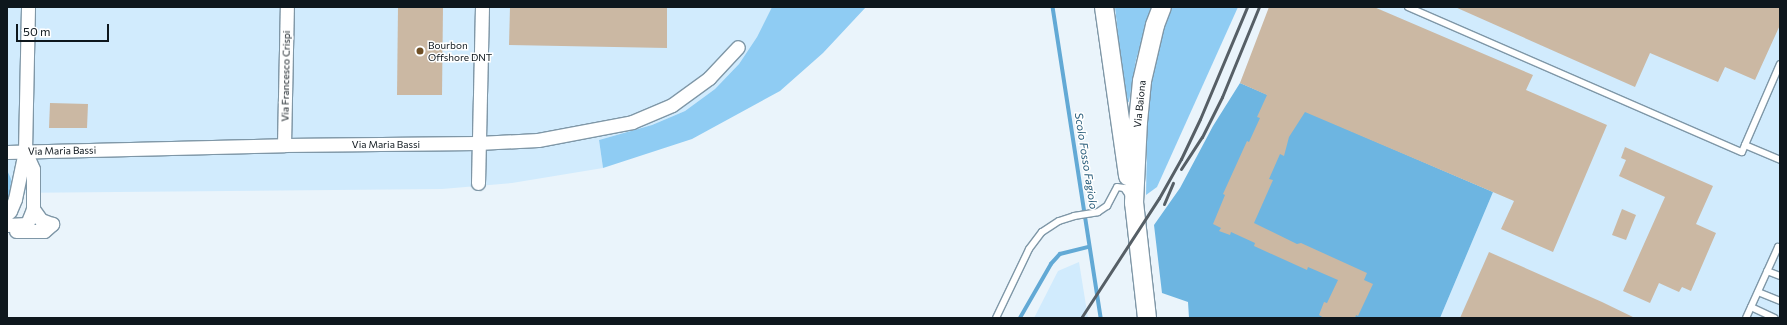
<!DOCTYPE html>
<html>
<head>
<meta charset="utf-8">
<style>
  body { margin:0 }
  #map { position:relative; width:1787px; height:325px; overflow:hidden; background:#eaf4fb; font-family:Commissioner,sans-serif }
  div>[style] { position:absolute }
  .built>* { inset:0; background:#d1ebfd }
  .green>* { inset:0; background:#8fccf3 }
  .forest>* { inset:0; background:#6db5e1 }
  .stream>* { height:3.5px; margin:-1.75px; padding:0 1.75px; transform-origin:1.75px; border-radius:1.75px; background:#62a9d5 }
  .building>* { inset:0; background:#cbb8a3 }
  .roads { filter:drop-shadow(1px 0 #7f97a7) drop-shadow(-1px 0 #7f97a7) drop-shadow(0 1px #7f97a7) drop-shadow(0 -1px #7f97a7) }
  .lane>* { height:6px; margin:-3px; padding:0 3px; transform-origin:3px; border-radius:3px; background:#fff }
  .street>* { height:13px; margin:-6.5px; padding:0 6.5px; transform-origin:6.5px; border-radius:6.5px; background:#fff }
  .secondary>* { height:18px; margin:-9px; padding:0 9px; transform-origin:9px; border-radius:9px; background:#fff }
  .rail>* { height:3px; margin:-1.5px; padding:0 1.5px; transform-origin:1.5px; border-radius:1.5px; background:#565f66 }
  .dots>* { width:11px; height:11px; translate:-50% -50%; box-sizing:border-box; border:2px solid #fff; border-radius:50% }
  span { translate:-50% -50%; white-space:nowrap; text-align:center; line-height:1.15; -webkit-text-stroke:3px #fff; paint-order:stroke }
  .poi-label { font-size:10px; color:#0e171d }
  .left { translate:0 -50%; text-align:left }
  .street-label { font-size:10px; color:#0e171d }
  .water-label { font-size:11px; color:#225877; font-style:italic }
  .frame { position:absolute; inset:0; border:8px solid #0e171d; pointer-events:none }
  .scale { position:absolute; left:16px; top:24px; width:93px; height:18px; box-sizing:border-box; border:2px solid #0e171d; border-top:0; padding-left:5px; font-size:12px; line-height:14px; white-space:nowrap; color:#0e171d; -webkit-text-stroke:3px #fff; paint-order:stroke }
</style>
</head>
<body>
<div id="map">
  <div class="built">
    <i style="clip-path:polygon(7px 7px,772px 7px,757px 37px,739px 64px,715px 89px,685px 111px,652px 125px,599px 140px,603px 168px,512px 183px,442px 189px,7px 193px)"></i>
    <i style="clip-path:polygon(1271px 7px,1780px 7px,1780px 318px,1440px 318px,1493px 192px,1240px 83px)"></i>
    <i style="clip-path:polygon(1079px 262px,1088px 318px,1034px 318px,1058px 271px)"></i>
  </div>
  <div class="green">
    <i style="clip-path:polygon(772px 7px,866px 7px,823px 53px,780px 91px,692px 139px,603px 168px,599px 140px,652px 125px,685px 111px,715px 89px,739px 64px,757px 37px)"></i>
    <i style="clip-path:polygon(1115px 7px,1152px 7px,1136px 60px,1129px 102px,1125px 101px)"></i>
    <i style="clip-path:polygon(1169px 7px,1238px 7px,1157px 187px,1146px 195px,1148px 91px)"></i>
    <i style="clip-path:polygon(7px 170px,11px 179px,10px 195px,7px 201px)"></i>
  </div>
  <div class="forest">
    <i style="clip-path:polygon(1240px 83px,1493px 192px,1440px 318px,1189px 318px,1188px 302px,1162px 293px,1154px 225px,1180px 188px,1213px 126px)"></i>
  </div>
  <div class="stream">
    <i style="left:1053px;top:7px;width:315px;rotate:81.2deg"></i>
    <i style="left:1020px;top:318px;width:62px;rotate:-60.1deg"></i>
    <i style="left:1051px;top:264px;width:13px;rotate:-48deg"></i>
    <i style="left:1060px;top:254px;width:29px;rotate:-14deg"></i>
  </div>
  <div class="building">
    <i style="clip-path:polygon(398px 7px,443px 7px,442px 95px,397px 95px)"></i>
    <i style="clip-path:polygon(510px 7px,667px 7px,667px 48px,509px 45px)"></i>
    <i style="clip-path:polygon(1269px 7px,1374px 7px,1533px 75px,1526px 90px,1607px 125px,1553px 252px,1501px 229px,1514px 201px,1305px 112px,1289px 137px,1284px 156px,1280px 154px,1269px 179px,1273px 180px,1254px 223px,1297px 244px,1301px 243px,1367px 273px,1364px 280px,1373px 284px,1358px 316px,1356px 315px,1355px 318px,1324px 318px,1319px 315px,1324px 302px,1327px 303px,1338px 280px,1308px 267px,1307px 270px,1254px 246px,1255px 243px,1231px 232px,1230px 235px,1219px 231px,1221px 228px,1213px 224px,1225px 195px,1223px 194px,1247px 141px,1249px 142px,1260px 118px,1257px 117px,1267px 95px,1240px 83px)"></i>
    <i style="clip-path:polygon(1455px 7px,1780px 7px,1780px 25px,1755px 80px,1725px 67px,1718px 82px,1650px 53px,1635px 87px)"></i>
    <i style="clip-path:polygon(50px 103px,88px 104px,87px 128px,49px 128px)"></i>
    <i style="clip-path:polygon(1625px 147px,1713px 186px,1696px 224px,1716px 233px,1691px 291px,1682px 287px,1679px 292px,1659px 283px,1650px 303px,1623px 291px,1665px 197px,1619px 176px,1626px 160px,1621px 158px)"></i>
    <i style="clip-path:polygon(1622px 209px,1636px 215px,1626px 240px,1612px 235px)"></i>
    <i style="clip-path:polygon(1489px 252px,1602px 302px,1635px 318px,1460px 318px)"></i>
  </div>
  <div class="roads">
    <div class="lane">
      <i style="left:1408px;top:7px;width:364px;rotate:23.5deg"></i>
      <i style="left:1742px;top:152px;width:8px;rotate:-67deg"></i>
      <i style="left:1780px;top:64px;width:88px;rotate:113.4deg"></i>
      <i style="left:1745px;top:145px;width:38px;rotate:23deg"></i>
      <i style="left:1767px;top:271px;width:14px;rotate:21deg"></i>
      <i style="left:1758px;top:292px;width:24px;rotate:22deg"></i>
      <i style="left:1751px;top:307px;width:26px;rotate:25deg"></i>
      <i style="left:996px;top:318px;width:76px;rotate:-64.4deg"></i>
      <i style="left:1029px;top:249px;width:21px;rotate:-53deg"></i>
      <i style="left:1042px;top:232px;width:20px;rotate:-33deg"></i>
      <i style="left:1059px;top:221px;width:16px;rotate:-18deg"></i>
      <i style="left:1074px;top:216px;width:24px;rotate:-9deg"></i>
      <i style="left:1098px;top:212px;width:11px;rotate:-34deg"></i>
      <i style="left:1107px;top:206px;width:21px;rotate:-62deg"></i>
      <i style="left:1117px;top:187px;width:7px;rotate:8deg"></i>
      <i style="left:1124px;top:188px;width:11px;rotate:56deg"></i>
      <i style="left:1746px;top:318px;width:78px;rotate:-65.7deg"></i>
      <i style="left:1778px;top:247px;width:2px;rotate:27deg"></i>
    </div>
    <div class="street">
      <i style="left:284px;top:145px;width:138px;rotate:-88.8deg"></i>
      <i style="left:7px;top:152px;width:277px;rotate:-1.4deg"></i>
      <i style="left:284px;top:145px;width:194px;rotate:-0.6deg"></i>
      <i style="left:478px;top:143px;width:60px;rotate:-2.9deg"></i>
      <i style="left:538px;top:140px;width:96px;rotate:-10.8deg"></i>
      <i style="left:632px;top:122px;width:43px;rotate:-23deg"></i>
      <i style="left:672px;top:105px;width:46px;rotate:-36.1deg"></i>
      <i style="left:709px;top:78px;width:42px;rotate:-46.9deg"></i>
      <i style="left:478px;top:183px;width:176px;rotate:-88.7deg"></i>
      <i style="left:7px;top:214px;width:4px;rotate:-45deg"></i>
      <i style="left:10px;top:211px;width:13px;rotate:-67deg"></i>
      <i style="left:15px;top:199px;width:49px;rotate:-78.2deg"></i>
      <i style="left:7px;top:225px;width:20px;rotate:-3deg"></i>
      <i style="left:27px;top:224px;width:16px;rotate:-68deg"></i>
      <i style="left:33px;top:209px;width:40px;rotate:-90deg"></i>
      <i style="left:33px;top:169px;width:20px;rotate:-114deg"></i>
      <i style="left:25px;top:151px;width:144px;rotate:-88.8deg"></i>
      <i style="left:16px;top:231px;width:28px"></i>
      <i style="left:44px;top:231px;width:11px;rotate:-41deg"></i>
      <i style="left:52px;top:224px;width:12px;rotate:-160deg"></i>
      <i style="left:41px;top:220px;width:14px;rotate:-126deg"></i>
    </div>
    <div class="secondary">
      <i style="left:1104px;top:7px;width:171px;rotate:81.9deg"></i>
      <i style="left:1147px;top:318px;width:116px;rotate:-96.4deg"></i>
      <i style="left:1134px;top:203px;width:81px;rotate:-87.2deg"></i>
      <i style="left:1138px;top:122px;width:41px;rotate:-84.4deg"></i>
      <i style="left:1142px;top:81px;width:57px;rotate:-76.9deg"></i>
      <i style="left:1155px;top:25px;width:19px;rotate:-69deg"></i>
    </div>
  </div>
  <div class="rail">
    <i style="left:1181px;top:169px;width:38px;rotate:-57deg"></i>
    <i style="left:1202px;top:137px;width:45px;rotate:-63.4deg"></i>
    <i style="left:1222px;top:97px;width:97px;rotate:-67.7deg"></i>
    <i style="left:1164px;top:204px;width:23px;rotate:-67deg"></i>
    <i style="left:1081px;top:318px;width:143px;rotate:-57deg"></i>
    <i style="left:1159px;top:198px;width:45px;rotate:-60.6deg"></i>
    <i style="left:1181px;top:159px;width:44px;rotate:-64.6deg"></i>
    <i style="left:1200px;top:119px;width:121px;rotate:-67.2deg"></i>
  </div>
  <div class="dots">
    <i style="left:420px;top:51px;background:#6f4f25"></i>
  </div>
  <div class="poi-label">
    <span class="left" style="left:428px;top:51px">Bourbon<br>Offshore DNT</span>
  </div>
  <div class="street-label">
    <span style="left:286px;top:76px;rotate:-89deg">Via Francesco Crispi</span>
    <span style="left:1140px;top:104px;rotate:-84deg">Via Baiona</span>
    <span style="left:386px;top:145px">Via Maria Bassi</span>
    <span style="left:62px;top:151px;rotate:-1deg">Via Maria Bassi</span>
  </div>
  <div class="water-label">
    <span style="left:1086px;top:161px;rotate:81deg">Scolo Fosso Fagiolo</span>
  </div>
  <div class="frame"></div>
  <div class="scale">50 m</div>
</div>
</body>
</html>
